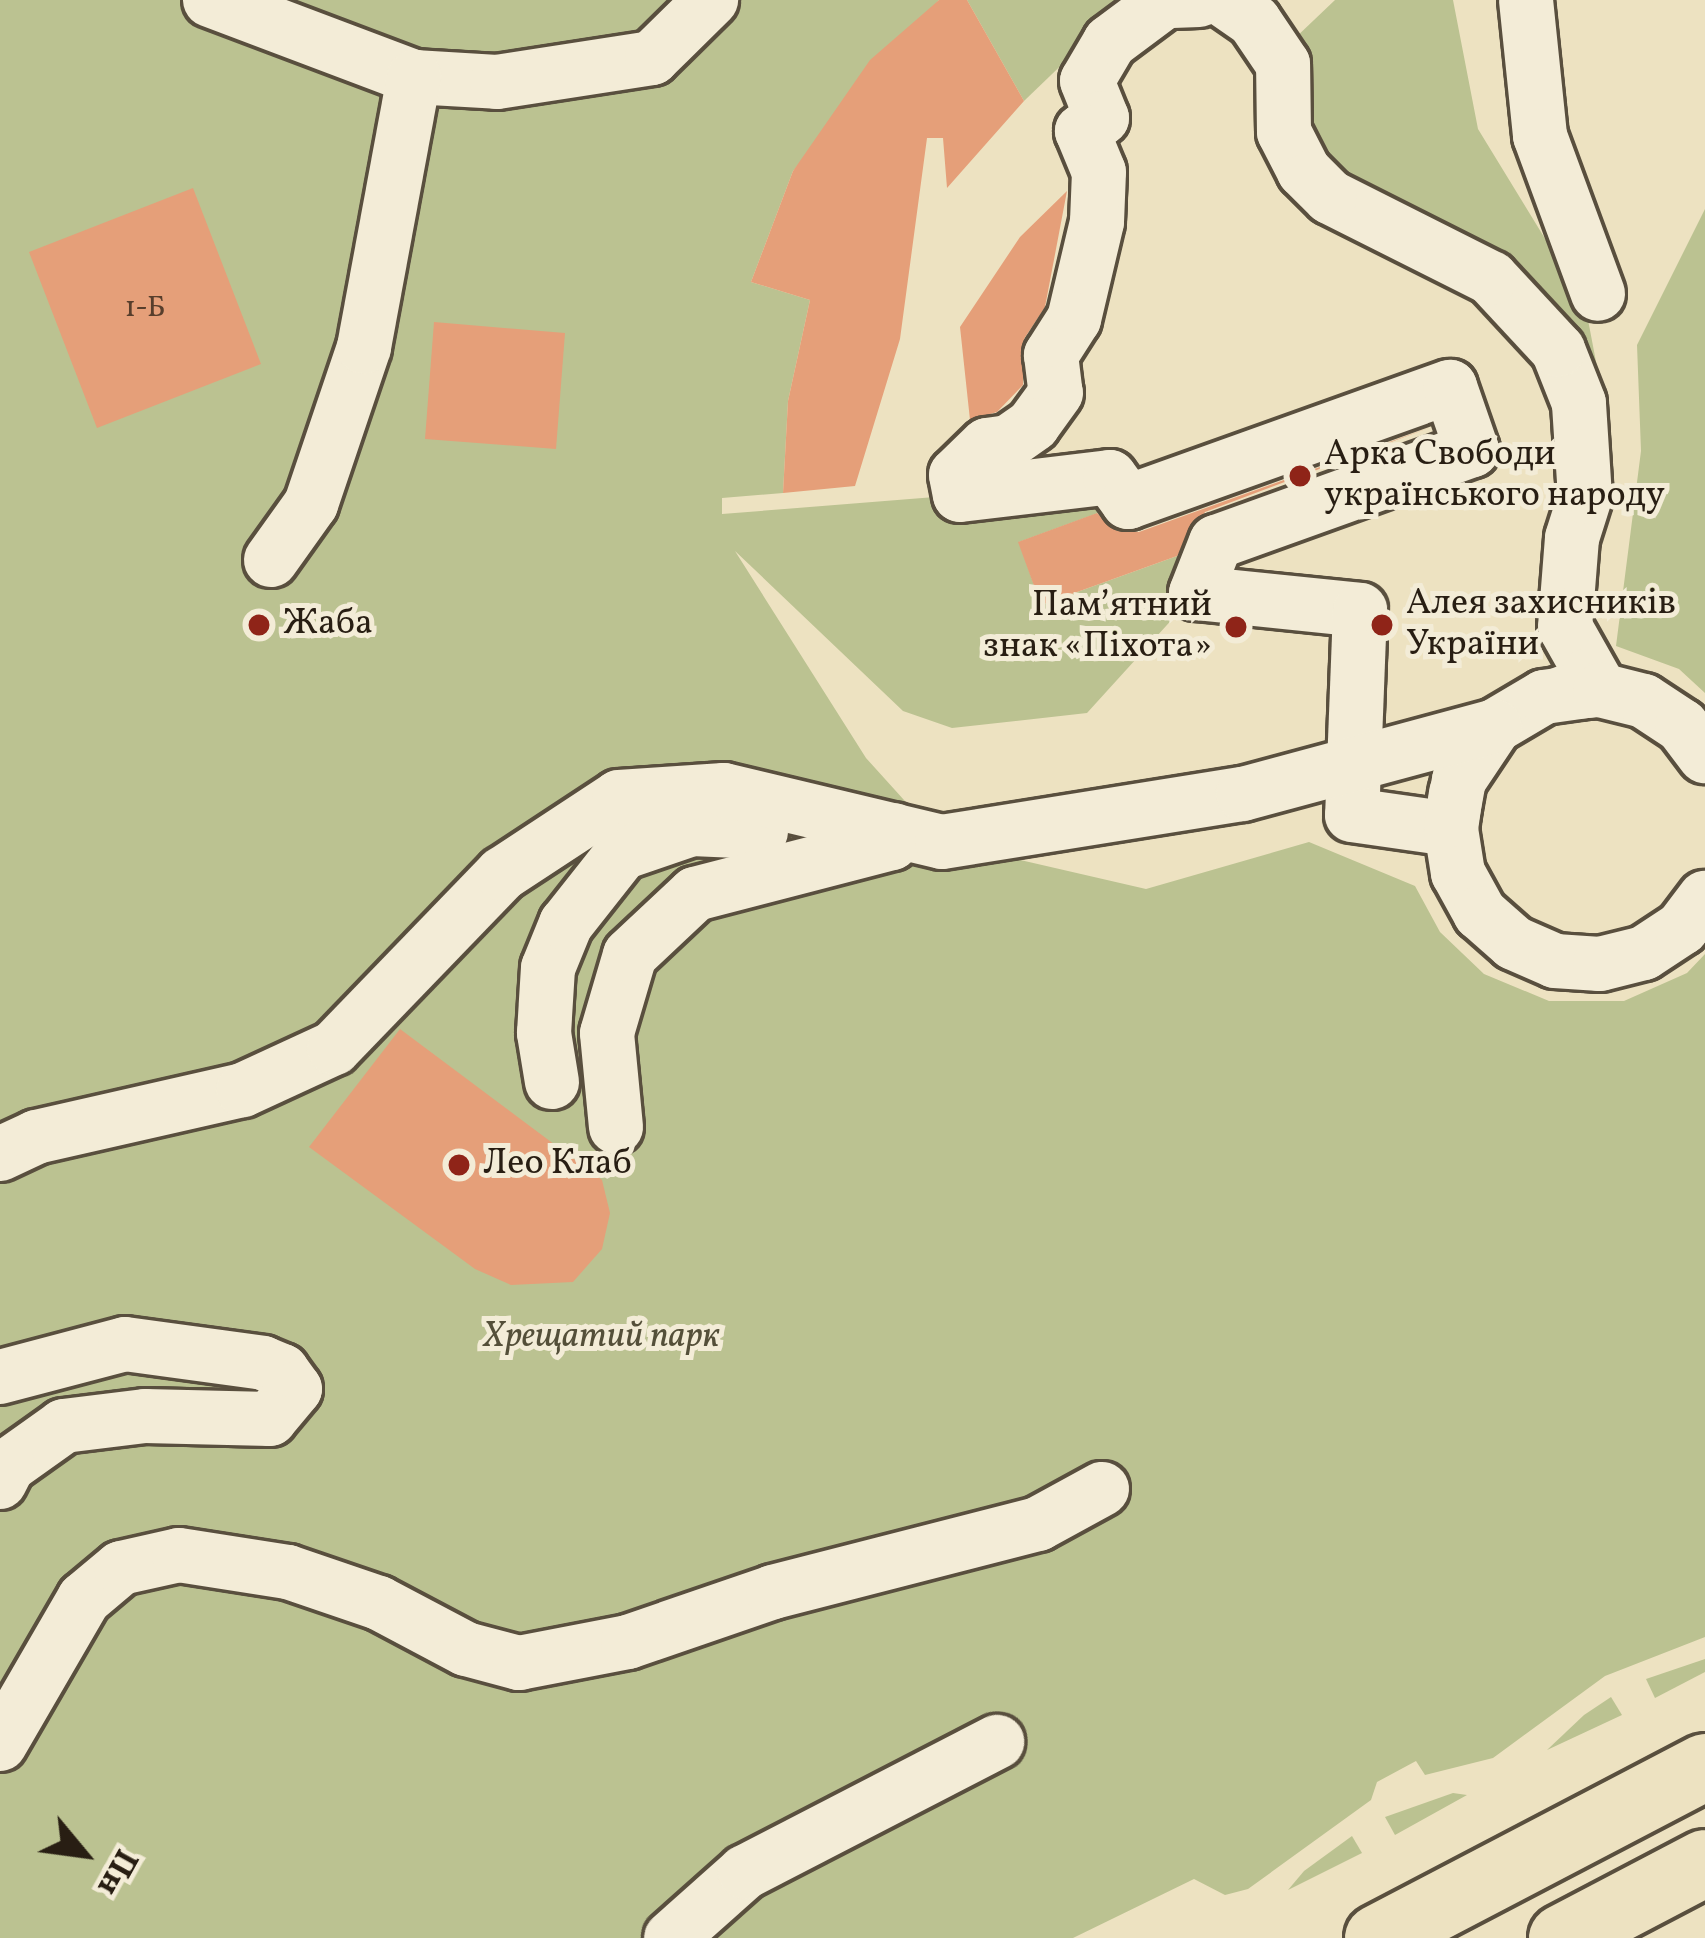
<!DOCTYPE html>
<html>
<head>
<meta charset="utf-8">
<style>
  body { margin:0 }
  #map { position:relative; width:1705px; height:1938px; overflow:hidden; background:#ede2c1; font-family:Vollkorn,serif }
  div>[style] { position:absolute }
  .green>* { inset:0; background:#bbc291 }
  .building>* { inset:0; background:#e59f79 }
  .roads { filter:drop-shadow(3px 0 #594f3e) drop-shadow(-3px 0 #594f3e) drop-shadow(0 3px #594f3e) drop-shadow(0 -3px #594f3e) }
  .minor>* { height:54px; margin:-27px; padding:0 27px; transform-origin:27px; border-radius:27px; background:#f3ecd7 }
  .major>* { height:66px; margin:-33px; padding:0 33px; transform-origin:33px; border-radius:33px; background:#ede2c1 }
  .dots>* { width:33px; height:33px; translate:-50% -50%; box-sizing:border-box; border:6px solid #f3ecd7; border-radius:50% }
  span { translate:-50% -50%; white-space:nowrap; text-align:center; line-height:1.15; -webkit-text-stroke:10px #f3ecd7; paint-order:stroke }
  .number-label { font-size:30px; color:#573e2c }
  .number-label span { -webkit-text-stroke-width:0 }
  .poi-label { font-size:36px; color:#281e13 }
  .left { translate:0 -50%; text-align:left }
  .right { translate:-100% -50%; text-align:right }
  .park-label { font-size:36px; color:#544f39; font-style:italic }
  .north { position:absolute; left:24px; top:1794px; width:120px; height:120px; -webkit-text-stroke:9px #f3ecd7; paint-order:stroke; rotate:119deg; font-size:33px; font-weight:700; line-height:48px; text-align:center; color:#281e13 }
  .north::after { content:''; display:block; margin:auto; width:42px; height:54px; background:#281e13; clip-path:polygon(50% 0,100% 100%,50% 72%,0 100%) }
</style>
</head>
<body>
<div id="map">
  <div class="green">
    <i style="clip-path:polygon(0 0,939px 0,793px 171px,751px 282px,810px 300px,788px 401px,783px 493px,722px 498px,722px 514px,960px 495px,1128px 502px,1019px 542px,1041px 605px,1216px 542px,1196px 593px,1087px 713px,952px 728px,903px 711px,735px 551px,866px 758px,942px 842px,1146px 889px,1309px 842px,1415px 886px,1440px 932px,1484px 974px,1549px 1001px,1624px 1001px,1687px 973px,1705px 954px,1705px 1637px,1605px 1676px,1493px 1758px,1425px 1775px,1416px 1761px,1377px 1782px,1371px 1800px,1248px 1889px,1225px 1895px,1194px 1879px,1073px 1938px,0 1938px)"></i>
    <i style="clip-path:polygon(967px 0,1129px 0,1024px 101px)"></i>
    <i style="clip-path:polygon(1335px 0,1453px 0,1478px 129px,1585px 304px,1601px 388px,1304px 171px,1293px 40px)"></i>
    <i style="clip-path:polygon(1705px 209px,1705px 693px,1679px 669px,1616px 646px,1641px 451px,1637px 345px)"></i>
    <i style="clip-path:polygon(1705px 1659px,1705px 1672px,1655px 1698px,1646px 1679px)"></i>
    <i style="clip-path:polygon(1611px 1697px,1622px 1715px,1547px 1750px,1584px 1715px)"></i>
    <i style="clip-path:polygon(1453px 1793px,1467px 1795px,1395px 1835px,1385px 1817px)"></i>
    <i style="clip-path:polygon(1352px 1836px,1362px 1853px,1288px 1890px,1304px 1871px)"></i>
  </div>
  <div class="building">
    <i style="clip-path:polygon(939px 0,967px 0,1024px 101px,947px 188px,943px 138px,927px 138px,900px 339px,855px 486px,783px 493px,788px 401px,810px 300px,751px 282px,793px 171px,870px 60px)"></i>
    <i style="clip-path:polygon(193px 188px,261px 364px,97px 428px,29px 252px)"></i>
    <i style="clip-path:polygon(1067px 191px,1045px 307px,1024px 339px,1023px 385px,997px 412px,970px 420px,960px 327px,1020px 237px)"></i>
    <i style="clip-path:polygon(434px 322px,565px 333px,556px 449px,425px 439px)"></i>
    <i style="clip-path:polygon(1431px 427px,1205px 512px,1177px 556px,1041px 605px,1018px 542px,1097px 513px,1117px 531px,1139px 532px)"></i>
    <i style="clip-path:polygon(400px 1029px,602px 1180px,610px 1213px,602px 1249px,573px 1282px,511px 1285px,475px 1269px,309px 1147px)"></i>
  </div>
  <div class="roads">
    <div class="minor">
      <i style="left:210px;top:0;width:218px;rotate:20.7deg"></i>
      <i style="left:414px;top:77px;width:83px;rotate:3.4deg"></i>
      <i style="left:497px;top:82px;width:157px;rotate:-8.8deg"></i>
      <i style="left:652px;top:58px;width:83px;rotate:-44.5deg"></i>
      <i style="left:1199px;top:0;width:34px;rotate:178deg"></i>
      <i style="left:1165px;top:1px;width:69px;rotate:143.3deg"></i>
      <i style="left:1110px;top:42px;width:45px;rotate:120.5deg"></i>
      <i style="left:1087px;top:81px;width:40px;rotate:68deg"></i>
      <i style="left:1102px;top:118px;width:24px;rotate:147deg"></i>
      <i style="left:1082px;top:131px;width:44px;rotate:67.5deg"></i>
      <i style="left:1099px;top:172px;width:50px;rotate:92.3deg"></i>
      <i style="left:1097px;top:222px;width:100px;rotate:103.3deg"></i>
      <i style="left:1074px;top:319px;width:43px;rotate:122.6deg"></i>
      <i style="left:1051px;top:355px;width:38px;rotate:83deg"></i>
      <i style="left:1056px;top:393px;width:39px;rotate:126deg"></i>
      <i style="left:1033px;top:425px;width:29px;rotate:145deg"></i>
      <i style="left:1009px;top:442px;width:22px;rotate:172deg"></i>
      <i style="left:987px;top:445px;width:43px;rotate:135.9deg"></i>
      <i style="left:956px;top:475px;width:20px;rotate:79deg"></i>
      <i style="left:960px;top:495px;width:151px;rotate:-6.8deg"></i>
      <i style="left:1110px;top:477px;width:31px;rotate:54deg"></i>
      <i style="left:1128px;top:502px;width:342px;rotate:-19.7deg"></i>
      <i style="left:1450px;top:387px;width:67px;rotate:70.8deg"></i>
      <i style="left:1472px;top:450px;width:272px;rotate:160.2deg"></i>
      <i style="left:1216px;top:542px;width:55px;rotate:111.4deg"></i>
      <i style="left:1196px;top:593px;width:165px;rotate:5.9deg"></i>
      <i style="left:1360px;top:610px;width:205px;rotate:92.2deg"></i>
      <i style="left:1352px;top:815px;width:99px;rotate:8.1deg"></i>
      <i style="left:1450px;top:829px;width:50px;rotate:-79.6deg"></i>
      <i style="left:1459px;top:780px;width:65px;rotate:-56.3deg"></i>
      <i style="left:1495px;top:726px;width:57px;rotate:-30.6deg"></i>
      <i style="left:1544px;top:697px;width:57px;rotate:-8.1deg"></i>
      <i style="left:1600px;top:689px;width:71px;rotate:-119.4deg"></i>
      <i style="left:1565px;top:627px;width:89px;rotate:-85.5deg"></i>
      <i style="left:1572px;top:538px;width:43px;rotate:-72.4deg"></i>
      <i style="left:1585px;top:497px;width:94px;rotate:-93.7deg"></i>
      <i style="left:1579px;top:403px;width:57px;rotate:-111.6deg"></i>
      <i style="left:1558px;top:350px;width:98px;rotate:-132.9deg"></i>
      <i style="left:1491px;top:278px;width:180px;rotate:-153.3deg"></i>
      <i style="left:1330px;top:197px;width:37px;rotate:-135deg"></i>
      <i style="left:1304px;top:171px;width:44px;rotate:-117.1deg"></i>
      <i style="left:1284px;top:132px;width:68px;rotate:-90.8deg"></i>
      <i style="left:1283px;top:64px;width:52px;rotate:-124deg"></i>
      <i style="left:1254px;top:21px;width:37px;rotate:-145deg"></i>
      <i style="left:1526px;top:0;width:137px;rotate:84.1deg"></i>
      <i style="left:1540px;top:136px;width:168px;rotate:69.8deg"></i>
      <i style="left:271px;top:560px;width:69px;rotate:-54.5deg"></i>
      <i style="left:311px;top:504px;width:166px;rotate:-71.3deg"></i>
      <i style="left:364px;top:347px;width:275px;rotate:-79.5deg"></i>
      <i style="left:1563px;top:693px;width:37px;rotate:-5deg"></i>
      <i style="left:1600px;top:690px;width:45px;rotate:14deg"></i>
      <i style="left:1644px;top:701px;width:45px;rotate:33.3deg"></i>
      <i style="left:1682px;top:726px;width:38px;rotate:53deg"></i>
      <i style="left:1456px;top:793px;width:36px;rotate:98deg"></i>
      <i style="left:1451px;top:829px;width:45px;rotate:81deg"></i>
      <i style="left:1458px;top:873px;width:46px;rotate:61.2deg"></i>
      <i style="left:1480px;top:913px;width:45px;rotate:41.4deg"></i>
      <i style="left:1514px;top:943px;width:45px;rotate:23.7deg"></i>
      <i style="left:1555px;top:961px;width:45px;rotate:3.8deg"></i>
      <i style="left:1600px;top:964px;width:45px;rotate:-14deg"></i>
      <i style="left:1644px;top:953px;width:45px;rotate:-33.3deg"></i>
      <i style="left:1682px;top:928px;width:38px;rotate:-53deg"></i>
      <i style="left:552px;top:1082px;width:50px;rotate:-99.3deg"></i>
      <i style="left:544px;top:1033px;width:65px;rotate:-86.5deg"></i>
      <i style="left:548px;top:968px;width:48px;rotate:-67.8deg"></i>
      <i style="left:566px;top:924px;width:90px;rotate:-51.7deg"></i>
      <i style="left:622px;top:853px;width:74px;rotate:-18.9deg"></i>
      <i style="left:692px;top:829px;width:69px;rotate:2.5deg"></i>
      <i style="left:616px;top:1127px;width:94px;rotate:-95.5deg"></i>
      <i style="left:607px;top:1033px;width:81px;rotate:-73.6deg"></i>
      <i style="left:630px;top:955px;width:89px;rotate:-43.2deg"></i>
      <i style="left:695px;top:894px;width:203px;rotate:-14.5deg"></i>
      <i style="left:892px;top:843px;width:13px;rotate:-81deg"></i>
      <i style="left:0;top:1154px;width:40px;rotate:-25deg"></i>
      <i style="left:36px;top:1137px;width:212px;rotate:-12.8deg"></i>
      <i style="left:243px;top:1090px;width:100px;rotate:-24.8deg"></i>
      <i style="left:334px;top:1048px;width:242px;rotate:-46deg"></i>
      <i style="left:502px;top:874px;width:140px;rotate:-33.3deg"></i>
      <i style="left:619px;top:797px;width:105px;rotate:-3.8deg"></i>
      <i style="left:724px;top:790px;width:224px;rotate:13.4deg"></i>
      <i style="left:942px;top:842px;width:305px;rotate:-9.1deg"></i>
      <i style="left:1243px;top:794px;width:261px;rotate:-15.1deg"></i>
      <i style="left:0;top:1377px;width:129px;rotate:-14.8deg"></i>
      <i style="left:125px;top:1344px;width:139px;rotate:7.8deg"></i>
      <i style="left:263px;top:1363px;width:21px;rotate:23deg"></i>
      <i style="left:282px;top:1371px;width:22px;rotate:54deg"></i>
      <i style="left:295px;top:1389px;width:39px;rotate:130deg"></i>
      <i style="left:270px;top:1419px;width:125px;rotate:-178.6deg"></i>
      <i style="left:145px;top:1416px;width:82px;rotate:173deg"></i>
      <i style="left:64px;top:1426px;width:69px;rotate:144.5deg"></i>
      <i style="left:8px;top:1466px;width:18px;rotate:117deg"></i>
      <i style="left:0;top:1744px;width:168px;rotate:-59.9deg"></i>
      <i style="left:84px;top:1599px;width:48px;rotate:-40deg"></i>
      <i style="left:121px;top:1568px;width:59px;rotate:-12.6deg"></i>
      <i style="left:179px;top:1555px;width:110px;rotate:8.9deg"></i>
      <i style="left:288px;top:1572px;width:96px;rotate:18.8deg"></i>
      <i style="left:379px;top:1603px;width:98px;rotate:27.9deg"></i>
      <i style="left:466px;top:1649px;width:55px;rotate:14.8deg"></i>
      <i style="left:519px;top:1663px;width:111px;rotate:-10.9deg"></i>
      <i style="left:628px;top:1642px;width:153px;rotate:-19deg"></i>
      <i style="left:773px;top:1592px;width:274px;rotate:-14.4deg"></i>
      <i style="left:1038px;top:1524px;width:73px;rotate:-28.7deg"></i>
      <i style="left:671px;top:1938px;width:99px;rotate:-41.7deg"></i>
      <i style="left:745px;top:1872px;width:284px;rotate:-27.3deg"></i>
    </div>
    <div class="major">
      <i style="left:1378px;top:1938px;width:369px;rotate:-27.6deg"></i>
      <i style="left:1562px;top:1938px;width:161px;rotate:-27.7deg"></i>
    </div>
  </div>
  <div class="dots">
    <i style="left:1300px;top:476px;background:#8f2418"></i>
    <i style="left:259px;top:625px;background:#8f2418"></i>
    <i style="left:1382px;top:625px;background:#8f2418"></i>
    <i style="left:1236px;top:627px;background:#8f2418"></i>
    <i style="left:459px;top:1165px;background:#8f2418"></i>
  </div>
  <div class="number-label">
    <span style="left:145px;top:308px">1-Б</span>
  </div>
  <div class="poi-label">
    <span class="left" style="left:1324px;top:476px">Арка Свободи<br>українського народу</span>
    <span class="left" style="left:1406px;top:625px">Алея захисників<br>України</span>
    <span class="right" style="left:1212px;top:627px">Памʼятний<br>знак «Піхота»</span>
    <span class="left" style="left:283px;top:625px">Жаба</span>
    <span class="left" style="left:483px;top:1165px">Лео Клаб</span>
  </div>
  <div class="park-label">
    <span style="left:601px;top:1338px">Хрещатий парк</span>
  </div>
  <div class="north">Пн</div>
</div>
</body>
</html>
